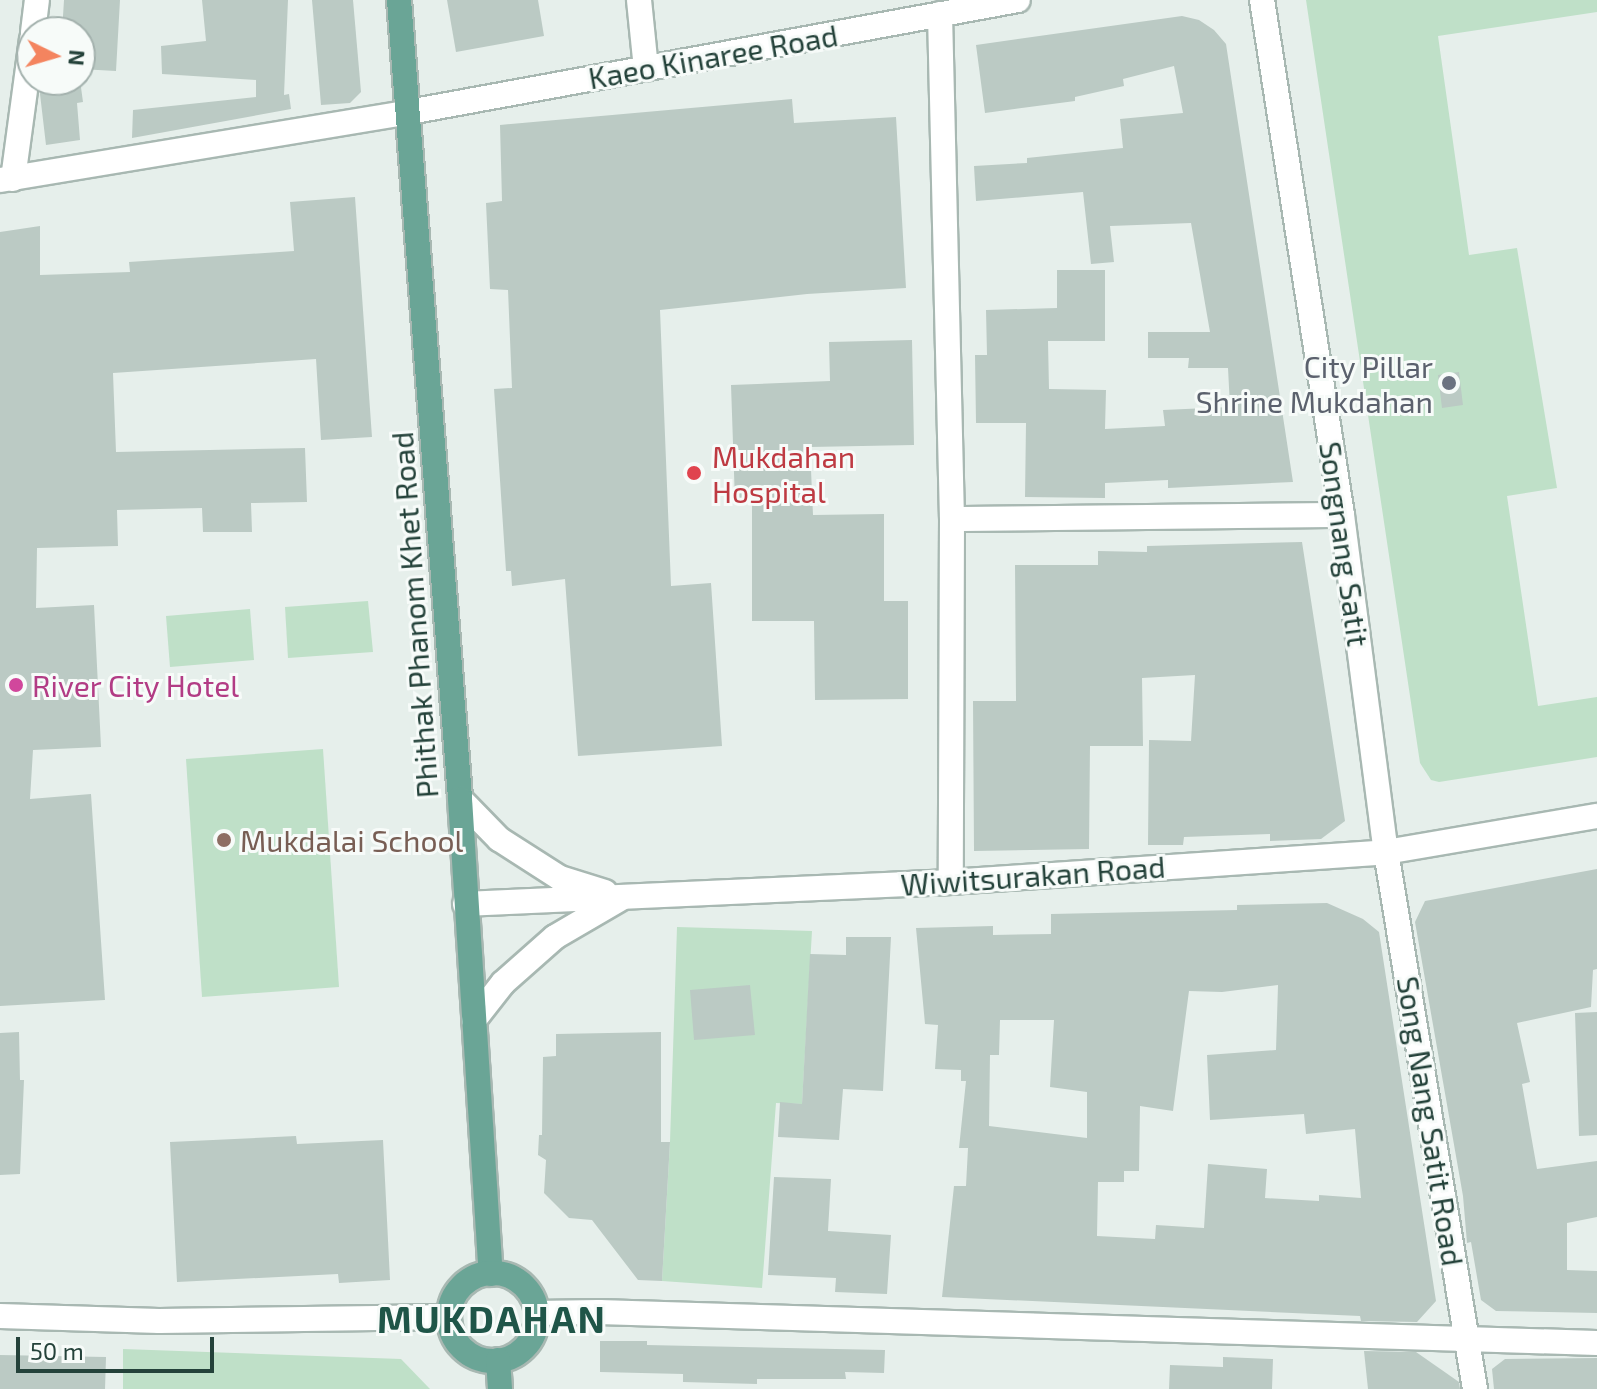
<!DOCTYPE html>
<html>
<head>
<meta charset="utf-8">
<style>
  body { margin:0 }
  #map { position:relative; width:1597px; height:1389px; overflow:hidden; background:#e6efeb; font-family:"Exo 2",sans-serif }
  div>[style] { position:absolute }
  .green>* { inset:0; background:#bfe0c8 }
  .building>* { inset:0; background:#bbcac4 }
  .roads { filter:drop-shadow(2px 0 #a8b8b2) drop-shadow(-2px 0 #a8b8b2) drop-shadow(0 2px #a8b8b2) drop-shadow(0 -2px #a8b8b2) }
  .minor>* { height:24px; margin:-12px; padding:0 12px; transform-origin:12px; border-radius:12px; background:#fff }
  .tertiary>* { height:24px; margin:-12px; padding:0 12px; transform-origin:12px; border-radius:12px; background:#fff }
  .secondary>* { height:24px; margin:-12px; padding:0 12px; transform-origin:12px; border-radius:12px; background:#fff }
  .primary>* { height:24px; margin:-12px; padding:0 12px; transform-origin:12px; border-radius:12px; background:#6aa596 }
  .primary>.ring { margin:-12px; padding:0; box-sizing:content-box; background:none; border:24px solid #6aa596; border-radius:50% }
  .dots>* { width:22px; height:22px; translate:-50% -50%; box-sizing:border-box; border:4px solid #f7fbf9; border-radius:50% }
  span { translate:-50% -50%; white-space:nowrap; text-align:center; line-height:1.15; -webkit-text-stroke:6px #f7fbf9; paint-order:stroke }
  .street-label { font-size:30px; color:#24423a }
  .worship-label { font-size:30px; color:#5b616d }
  .right { translate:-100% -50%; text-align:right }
  .health-label { font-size:30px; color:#be3a42 }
  .left { translate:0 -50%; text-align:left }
  .hotel-label { font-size:30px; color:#b23c85 }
  .education-label { font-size:30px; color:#785e54 }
  .district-label { font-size:38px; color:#1f5548; font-weight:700; letter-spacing:2px }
  .north { position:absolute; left:16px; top:16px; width:80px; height:80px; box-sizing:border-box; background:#f7fbf9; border:2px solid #a3b1ad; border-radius:50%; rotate:95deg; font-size:22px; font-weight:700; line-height:32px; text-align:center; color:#24423a }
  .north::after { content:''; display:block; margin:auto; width:28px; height:36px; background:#f4845f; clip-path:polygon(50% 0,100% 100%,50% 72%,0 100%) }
  .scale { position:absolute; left:16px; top:1337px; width:198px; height:36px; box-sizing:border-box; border:4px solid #24423a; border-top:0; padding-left:10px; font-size:24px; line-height:28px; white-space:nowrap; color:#24423a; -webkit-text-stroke:6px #f7fbf9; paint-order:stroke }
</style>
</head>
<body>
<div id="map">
  <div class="green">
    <i style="clip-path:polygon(1306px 0,1597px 0,1597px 12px,1438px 36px,1469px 255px,1517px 248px,1557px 488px,1507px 496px,1538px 706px,1597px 697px,1597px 757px,1439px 782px,1431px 780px,1420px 763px)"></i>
    <i style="clip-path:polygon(368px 601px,373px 652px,288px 658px,285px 607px)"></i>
    <i style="clip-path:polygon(250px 609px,254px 660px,170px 667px,166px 616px)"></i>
    <i style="clip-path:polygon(323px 749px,339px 987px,202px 997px,186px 759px)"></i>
    <i style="clip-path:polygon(677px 927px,812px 931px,802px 1104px,776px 1103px,762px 1288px,662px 1281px,670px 1142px)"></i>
    <i style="clip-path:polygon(123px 1349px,401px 1359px,430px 1389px,123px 1389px)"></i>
  </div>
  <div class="building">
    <i style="clip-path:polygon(64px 0,120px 0,116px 71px,80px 69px,80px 32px,62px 32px)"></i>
    <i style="clip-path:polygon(202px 0,288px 0,284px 95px,289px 94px,291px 109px,132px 138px,133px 110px,256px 97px,256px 80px,162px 74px,161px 46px,206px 41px)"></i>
    <i style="clip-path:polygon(312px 0,353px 0,361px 92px,350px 103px,321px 105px)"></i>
    <i style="clip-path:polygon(447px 0,538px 0,544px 36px,456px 52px)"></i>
    <i style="clip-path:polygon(1182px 16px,1199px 20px,1214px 30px,1226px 44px,1293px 482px,1168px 488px,1168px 480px,1105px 483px,1105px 498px,1025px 497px,1026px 423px,976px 423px,975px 355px,987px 355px,986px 310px,1057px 308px,1057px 270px,1105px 270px,1105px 341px,1048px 341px,1049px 389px,1106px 390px,1105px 429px,1165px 426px,1163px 410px,1230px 407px,1228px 368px,1188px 368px,1189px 358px,1148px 358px,1148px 332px,1210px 332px,1191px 223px,1110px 226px,1114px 262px,1091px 264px,1083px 192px,976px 201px,974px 166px,1027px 163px,1027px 158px,1123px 148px,1120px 119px,1183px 113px,1174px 66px,1123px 79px,1124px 86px,1075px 97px,1075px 101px,985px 113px,976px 45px)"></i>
    <i style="clip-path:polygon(42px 80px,80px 80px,83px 102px,77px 103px,80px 140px,46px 145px,40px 94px)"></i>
    <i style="clip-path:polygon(792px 99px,794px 123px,896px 117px,906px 288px,807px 294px,660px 310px,671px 586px,711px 583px,722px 746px,578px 756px,565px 579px,512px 586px,511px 571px,506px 571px,494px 389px,512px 388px,508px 290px,490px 289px,486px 203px,502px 201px,500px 125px)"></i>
    <i style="clip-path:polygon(355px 197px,372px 437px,321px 440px,316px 359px,113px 373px,116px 452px,305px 448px,307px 502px,251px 503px,252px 532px,203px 532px,202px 508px,117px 510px,118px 546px,37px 548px,36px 608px,94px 605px,101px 747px,33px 750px,30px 799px,91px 794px,105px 1000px,0 1006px,0 232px,40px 226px,40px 275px,130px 272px,129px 262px,294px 251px,290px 202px)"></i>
    <i style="clip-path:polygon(912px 340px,914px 445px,810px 447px,813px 515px,884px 514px,884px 601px,908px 601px,908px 699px,815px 700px,814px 621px,752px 621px,752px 501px,735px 502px,731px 385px,830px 381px,829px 342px)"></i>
    <i style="clip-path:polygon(1459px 372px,1463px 405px,1442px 408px,1438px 375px)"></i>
    <i style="clip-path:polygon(1302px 542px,1345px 821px,1321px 839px,1270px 841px,1270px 834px,1184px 837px,1183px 845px,1148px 845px,1149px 740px,1191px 741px,1195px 675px,1142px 678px,1143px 746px,1090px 746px,1089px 849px,974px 851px,973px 701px,1016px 701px,1015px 565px,1098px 565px,1098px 551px,1147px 552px,1147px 546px)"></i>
    <i style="clip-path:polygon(1597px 869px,1597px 969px,1593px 970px,1591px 1007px,1517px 1023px,1530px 1082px,1522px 1084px,1537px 1169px,1597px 1161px,1597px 1217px,1567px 1223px,1567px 1270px,1597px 1271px,1597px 1313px,1496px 1311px,1481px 1300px,1471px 1242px,1467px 1243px,1463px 1196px,1415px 922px,1425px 901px)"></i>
    <i style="clip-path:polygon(evenodd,1327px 903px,1363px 919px,1379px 932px,1436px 1301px,1417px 1322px,1361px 1321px,1360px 1316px,942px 1297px,954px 1186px,966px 1186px,968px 1148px,959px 1148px,966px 1081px,961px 1081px,961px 1070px,935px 1069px,938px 1025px,925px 1024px,916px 928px,993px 926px,993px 935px,1051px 934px,1051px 914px,1237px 910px,1237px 905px,1327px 903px,1278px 985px,1276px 1050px,1207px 1055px,1210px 1120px,1304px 1114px,1306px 1134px,1355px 1129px,1361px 1198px,1319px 1195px,1319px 1201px,1265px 1198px,1267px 1169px,1208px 1164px,1204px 1228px,1156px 1225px,1155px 1239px,1097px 1236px,1098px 1182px,1124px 1182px,1124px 1171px,1139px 1171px,1140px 1106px,1173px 1111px,1189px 991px,1222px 992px,1278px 985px,1327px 903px,1000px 1020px,1054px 1020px,1050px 1087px,1087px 1092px,1087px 1138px,989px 1126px,990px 1055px,999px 1055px,1000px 1020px)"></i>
    <i style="clip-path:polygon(846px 937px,891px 937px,883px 1091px,843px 1089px,839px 1140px,778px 1137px,780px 1102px,802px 1104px,810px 954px,846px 955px)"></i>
    <i style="clip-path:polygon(750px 985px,755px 1035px,694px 1040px,690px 990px)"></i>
    <i style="clip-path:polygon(1597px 1012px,1597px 1135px,1579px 1136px,1575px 1013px)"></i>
    <i style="clip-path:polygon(19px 1032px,20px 1080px,24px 1080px,20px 1174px,0 1175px,0 1033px)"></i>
    <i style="clip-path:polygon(661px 1032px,661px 1142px,670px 1142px,662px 1281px,638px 1280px,592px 1220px,569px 1218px,544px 1193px,546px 1160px,538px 1155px,539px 1135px,542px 1135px,543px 1057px,556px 1056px,556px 1034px)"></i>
    <i style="clip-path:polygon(296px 1136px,297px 1144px,383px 1140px,390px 1280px,339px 1283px,338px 1274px,177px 1282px,170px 1142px)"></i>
    <i style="clip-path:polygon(774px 1177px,831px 1179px,828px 1231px,891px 1235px,887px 1294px,835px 1292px,836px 1278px,768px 1275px)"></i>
    <i style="clip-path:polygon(600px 1341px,647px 1341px,647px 1345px,885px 1350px,884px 1373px,845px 1372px,846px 1379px,757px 1379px,757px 1384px,683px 1382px,683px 1374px,600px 1372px)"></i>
    <i style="clip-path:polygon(1364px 1351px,1416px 1352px,1459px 1382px,1460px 1389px,1368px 1389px)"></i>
    <i style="clip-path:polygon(0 1355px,106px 1357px,105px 1389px,0 1389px)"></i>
    <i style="clip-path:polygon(1223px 1357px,1273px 1359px,1272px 1389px,1169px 1389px,1170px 1365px,1223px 1367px)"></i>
    <i style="clip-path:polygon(1597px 1358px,1597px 1389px,1494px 1389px,1492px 1369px,1505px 1359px)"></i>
  </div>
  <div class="roads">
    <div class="minor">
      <i style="left:639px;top:0;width:69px;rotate:84.2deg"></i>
      <i style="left:1262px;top:0;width:521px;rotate:81.17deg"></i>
      <i style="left:1342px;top:515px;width:340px;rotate:82.6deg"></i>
      <i style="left:1386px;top:852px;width:544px;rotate:80.59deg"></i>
      <i style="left:940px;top:14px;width:505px;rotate:88.64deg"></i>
      <i style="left:952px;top:519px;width:363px;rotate:90.2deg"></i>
      <i style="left:33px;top:32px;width:32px;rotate:-83deg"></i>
      <i style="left:13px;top:179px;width:141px;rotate:-82.3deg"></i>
      <i style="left:0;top:180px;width:415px;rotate:-9.4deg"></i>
      <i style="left:952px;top:519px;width:390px;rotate:-0.6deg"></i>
      <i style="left:536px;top:1313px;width:63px;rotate:-0.9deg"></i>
      <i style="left:599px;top:1312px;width:998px;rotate:1.78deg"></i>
      <i style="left:0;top:1316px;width:159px;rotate:1.8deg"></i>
      <i style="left:159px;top:1321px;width:290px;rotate:-0.8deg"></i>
    </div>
    <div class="tertiary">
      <i style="left:409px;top:112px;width:619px;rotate:-10.42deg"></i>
    </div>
    <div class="secondary">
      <i style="left:460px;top:799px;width:56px;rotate:45.7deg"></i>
      <i style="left:499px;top:839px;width:72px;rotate:32.6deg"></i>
      <i style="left:560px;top:878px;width:47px;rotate:17.3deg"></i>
      <i style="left:465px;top:904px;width:486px;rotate:-2.6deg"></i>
      <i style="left:951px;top:882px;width:436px;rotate:-3.9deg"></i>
      <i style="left:1386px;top:852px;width:214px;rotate:-9.7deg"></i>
      <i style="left:474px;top:1020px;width:47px;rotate:-51.9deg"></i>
      <i style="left:503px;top:983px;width:69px;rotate:-41.5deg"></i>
      <i style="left:555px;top:937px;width:75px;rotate:-30.3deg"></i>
    </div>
    <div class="primary">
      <i style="left:399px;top:0;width:801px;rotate:85.63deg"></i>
      <i style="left:460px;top:799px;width:476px;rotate:86.3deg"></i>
      <i class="ring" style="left:449px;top:1273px;width:64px;height:64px"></i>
      <i style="left:498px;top:1360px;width:29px;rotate:86deg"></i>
    </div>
  </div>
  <div class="dots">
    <i style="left:1449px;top:383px;background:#6b7280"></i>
    <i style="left:694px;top:473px;background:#e0444e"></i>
    <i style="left:16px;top:685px;background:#d1479c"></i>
    <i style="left:224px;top:840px;background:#8d6e63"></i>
  </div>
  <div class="street-label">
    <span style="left:713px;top:56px;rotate:-10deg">Kaeo Kinaree Road</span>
    <span style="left:1345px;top:544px;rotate:82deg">Songnang Satit</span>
    <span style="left:414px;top:615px;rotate:-94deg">Phithak Phanom Khet Road</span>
    <span style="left:1033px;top:875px;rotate:-4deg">Wiwitsurakan Road</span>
    <span style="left:1431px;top:1121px;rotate:81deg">Song Nang Satit Road</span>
  </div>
  <div class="worship-label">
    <span class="right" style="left:1433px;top:383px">City Pillar<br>Shrine Mukdahan</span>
  </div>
  <div class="health-label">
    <span class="left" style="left:712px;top:473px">Mukdahan<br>Hospital</span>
  </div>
  <div class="hotel-label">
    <span class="left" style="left:32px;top:685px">River City Hotel</span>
  </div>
  <div class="education-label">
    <span class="left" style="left:240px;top:840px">Mukdalai School</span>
  </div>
  <div class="district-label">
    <span style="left:492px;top:1319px">MUKDAHAN</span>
  </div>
  <div class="north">N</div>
  <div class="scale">50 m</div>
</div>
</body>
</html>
